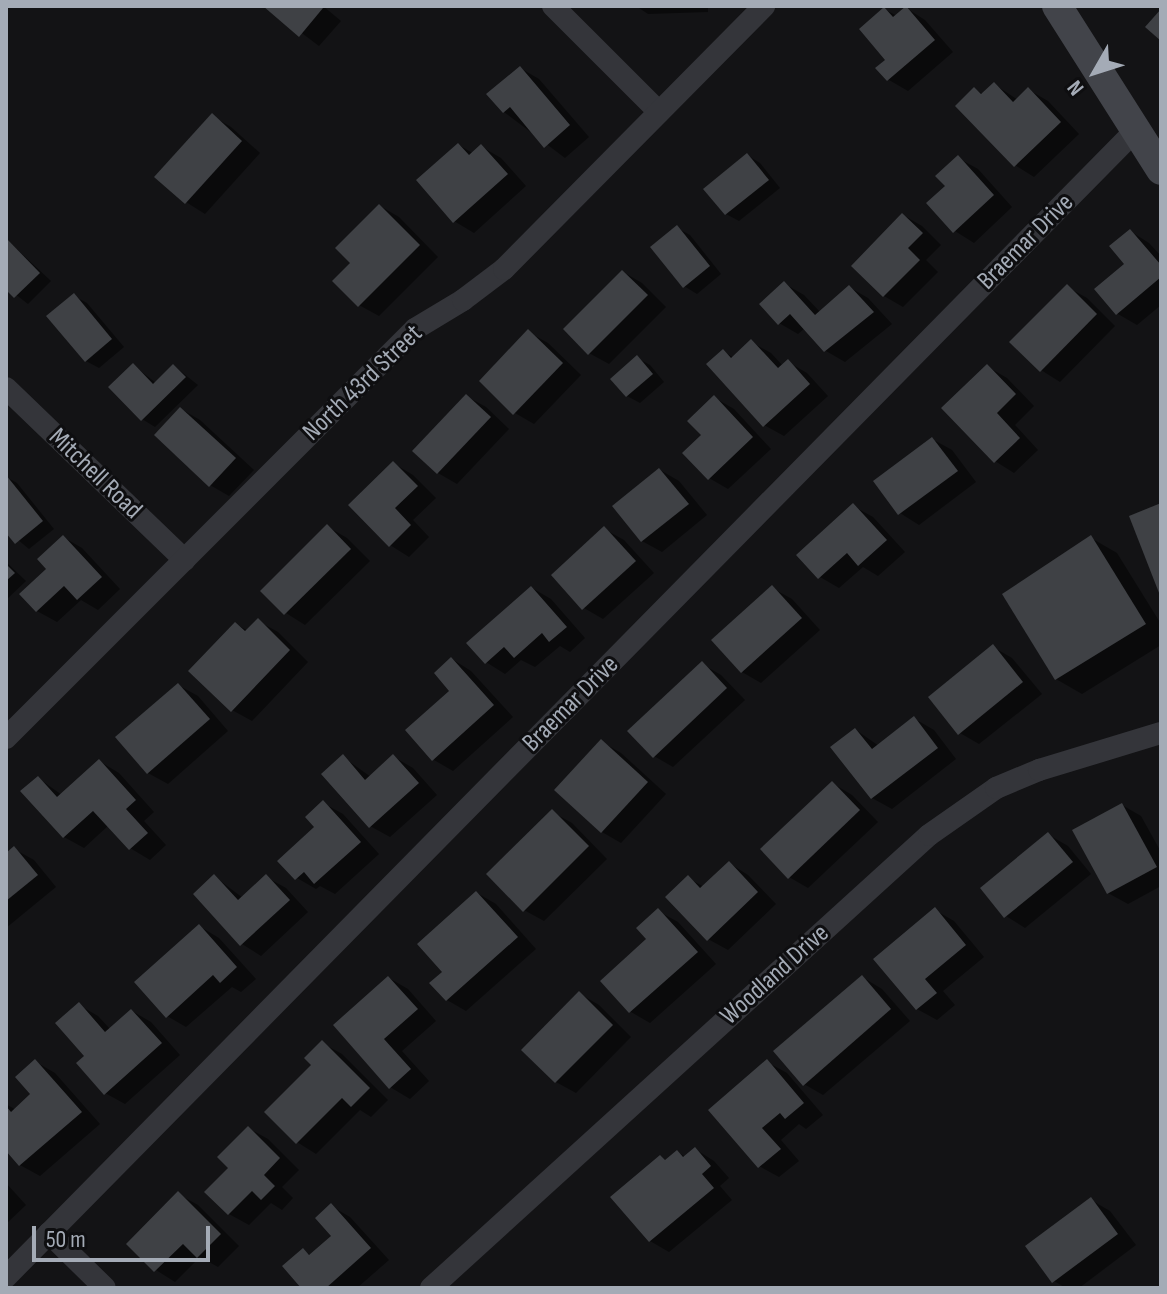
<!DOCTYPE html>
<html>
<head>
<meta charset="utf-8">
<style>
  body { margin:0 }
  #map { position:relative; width:1167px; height:1294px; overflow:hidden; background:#131315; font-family:"Sofia Sans Condensed",sans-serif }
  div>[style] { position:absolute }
  .shadow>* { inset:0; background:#0007 }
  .building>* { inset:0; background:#3f4145 }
  .minor>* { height:22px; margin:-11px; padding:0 11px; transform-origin:11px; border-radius:11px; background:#34353a }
  .secondary>* { height:30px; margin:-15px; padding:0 15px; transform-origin:15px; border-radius:15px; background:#42444a }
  span { translate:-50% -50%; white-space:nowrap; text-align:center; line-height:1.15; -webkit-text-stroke:6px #0e0e10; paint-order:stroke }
  .street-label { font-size:26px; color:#a4abb6 }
  .frame { position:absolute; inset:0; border:8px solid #a4abb6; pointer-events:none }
  .north { position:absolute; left:1055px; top:32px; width:80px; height:80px; -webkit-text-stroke:6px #0e0e10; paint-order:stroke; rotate:231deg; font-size:22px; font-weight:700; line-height:32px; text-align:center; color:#a4abb6 }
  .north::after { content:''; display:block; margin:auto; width:28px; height:36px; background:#a4abb6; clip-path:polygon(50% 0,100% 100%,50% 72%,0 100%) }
  .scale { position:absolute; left:32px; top:1226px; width:178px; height:36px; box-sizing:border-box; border:4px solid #a4abb6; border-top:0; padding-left:10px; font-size:24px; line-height:28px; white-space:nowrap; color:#a4abb6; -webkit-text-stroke:6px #0e0e10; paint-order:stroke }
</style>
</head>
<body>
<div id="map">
  <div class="shadow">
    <i style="clip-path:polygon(266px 6px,323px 6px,341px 21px,319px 46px)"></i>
    <i style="clip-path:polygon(708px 6px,708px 12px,648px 14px,636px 6px)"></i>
    <i style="clip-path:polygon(906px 8px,925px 20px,953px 52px,908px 91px,889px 80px,878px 68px,888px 60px,884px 9px,897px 16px)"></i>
    <i style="clip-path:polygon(520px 68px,539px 79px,589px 137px,565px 158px,504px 112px)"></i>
    <i style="clip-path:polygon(994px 84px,1018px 100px,1029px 90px,1048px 101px,1079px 134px,1034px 177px,1015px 165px,974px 89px,983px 94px)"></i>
    <i style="clip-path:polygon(212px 116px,231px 127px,260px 153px,205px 214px,186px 202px)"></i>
    <i style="clip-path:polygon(459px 145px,474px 154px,482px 147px,501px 158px,526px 186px,474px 233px,454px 221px)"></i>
    <i style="clip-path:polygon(747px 155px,760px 163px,780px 188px,739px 221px,726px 214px)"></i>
    <i style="clip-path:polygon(958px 158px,978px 169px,1012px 207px,974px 243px,955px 231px,929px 203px,947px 186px)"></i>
    <i style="clip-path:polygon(380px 206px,399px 217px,438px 257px,379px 316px,359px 305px,353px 263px)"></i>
    <i style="clip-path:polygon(903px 215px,922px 226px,941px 245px,926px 260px,938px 272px,903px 307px,884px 296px)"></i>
    <i style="clip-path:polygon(677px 228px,690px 235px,721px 274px,697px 294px,684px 286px)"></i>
    <i style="clip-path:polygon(1130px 231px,1149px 243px,1161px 256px,1161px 305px,1137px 325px,1118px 314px,1097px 289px,1127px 264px)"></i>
    <i style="clip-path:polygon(6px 239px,51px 281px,28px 304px,6px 287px)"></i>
    <i style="clip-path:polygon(623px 272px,642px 283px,666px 307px,609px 364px,589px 353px)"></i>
    <i style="clip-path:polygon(785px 284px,804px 295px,821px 313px,849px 287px,868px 298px,892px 324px,845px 362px,826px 351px,805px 328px,798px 334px,779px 323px)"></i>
    <i style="clip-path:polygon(1067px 287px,1087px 298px,1115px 326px,1060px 382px,1041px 370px)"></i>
    <i style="clip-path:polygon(74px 296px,87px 303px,124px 347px,99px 368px,86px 361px)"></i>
    <i style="clip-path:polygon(528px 332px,548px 343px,581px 375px,534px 424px,515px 413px)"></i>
    <i style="clip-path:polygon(751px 342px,771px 353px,783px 366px,788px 362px,807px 373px,828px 396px,784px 436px,764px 425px,723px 351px,734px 358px)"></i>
    <i style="clip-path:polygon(637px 358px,650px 365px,664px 382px,640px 403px,627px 396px)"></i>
    <i style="clip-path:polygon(133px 365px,156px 383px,174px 366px,198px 385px,155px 427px,142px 419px)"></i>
    <i style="clip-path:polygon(988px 367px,1007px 378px,1034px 406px,1015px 425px,1038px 450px,1014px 473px,995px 461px)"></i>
    <i style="clip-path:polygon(466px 396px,486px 407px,509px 429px,457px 484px,438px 473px)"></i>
    <i style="clip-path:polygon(715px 398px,734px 409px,771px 449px,728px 489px,709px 478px,704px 436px)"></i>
    <i style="clip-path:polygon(181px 409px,200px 420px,254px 470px,229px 496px,210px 485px)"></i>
    <i style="clip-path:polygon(932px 439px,952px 450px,976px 482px,919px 525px,900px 513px)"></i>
    <i style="clip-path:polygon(393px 463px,413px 475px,436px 498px,413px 520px,429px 537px,409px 557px,390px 545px)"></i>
    <i style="clip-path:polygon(660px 470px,679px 481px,707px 515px,662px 552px,642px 541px)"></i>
    <i style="clip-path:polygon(6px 477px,17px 483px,54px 529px,29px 549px,6px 530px)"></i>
    <i style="clip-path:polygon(853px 506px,873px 517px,905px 552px,878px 576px,863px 567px,839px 588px,820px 577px)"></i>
    <i style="clip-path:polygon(328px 527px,347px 538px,370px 561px,305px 625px,286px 613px)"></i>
    <i style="clip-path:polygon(604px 529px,624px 540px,654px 573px,603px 619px,584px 608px)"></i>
    <i style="clip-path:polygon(63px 537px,82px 548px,120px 589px,98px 610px,81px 600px,57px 622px,37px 611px,49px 569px)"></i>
    <i style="clip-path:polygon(1091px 538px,1117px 553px,1161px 624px,1161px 645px,1082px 694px,1056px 679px)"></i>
    <i style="clip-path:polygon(6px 562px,26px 581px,6px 600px)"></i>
    <i style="clip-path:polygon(532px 588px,551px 599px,585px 638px,570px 652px,560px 646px,535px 667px,521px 660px,505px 674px,486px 662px)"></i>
    <i style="clip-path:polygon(772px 588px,792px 599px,820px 630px,761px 683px,742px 672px)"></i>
    <i style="clip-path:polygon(258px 621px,278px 632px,308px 662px,252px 721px,232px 710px,236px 624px,248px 631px)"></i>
    <i style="clip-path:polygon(993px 647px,1012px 658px,1042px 694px,979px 744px,960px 733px)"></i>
    <i style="clip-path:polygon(452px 659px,471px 671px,513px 717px,453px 771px,434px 760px,452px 691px)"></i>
    <i style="clip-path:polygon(702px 664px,721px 675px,745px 700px,673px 767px,654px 756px)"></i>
    <i style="clip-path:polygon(178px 685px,198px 696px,228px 731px,168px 784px,148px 773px)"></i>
    <i style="clip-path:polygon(915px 719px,934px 730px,956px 759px,892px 809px,872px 798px,856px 730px,879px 746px)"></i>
    <i style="clip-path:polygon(602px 742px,621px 753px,666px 794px,621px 843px,602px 832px)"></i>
    <i style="clip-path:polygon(343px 757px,371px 777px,394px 757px,413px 768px,437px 795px,390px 837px,370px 826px)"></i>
    <i style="clip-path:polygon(99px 761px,119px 773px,154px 812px,144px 821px,166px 845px,150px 860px,130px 848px,109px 825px,84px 848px,64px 837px,38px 778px,62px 795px)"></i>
    <i style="clip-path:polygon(832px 783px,852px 795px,878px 822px,808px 888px,789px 877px)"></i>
    <i style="clip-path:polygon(323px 803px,343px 814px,379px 854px,335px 894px,320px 886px,316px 889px,297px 878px)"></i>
    <i style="clip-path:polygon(1122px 805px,1141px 816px,1161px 852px,1161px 886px,1128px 904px,1108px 893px)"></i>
    <i style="clip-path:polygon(552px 812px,572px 823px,607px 859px,544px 921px,524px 910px)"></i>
    <i style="clip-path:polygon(1049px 835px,1068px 846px,1091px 874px,1025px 928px,1006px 916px)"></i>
    <i style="clip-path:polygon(14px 849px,34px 860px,56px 887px,6px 928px,6px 855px)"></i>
    <i style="clip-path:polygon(729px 863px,748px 875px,776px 904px,728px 950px,708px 939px,688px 878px,704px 887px)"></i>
    <i style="clip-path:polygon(215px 877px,243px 898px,266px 877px,286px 888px,308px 912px,261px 956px,242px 944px,195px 894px)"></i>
    <i style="clip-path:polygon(477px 893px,496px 904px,536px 949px,466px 1011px,447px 1000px,445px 972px)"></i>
    <i style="clip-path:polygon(935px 910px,954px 921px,984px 957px,943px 991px,955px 1005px,937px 1020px,917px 1009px)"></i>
    <i style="clip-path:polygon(658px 911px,678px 922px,716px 964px,650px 1023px,631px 1012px,603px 981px,649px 939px)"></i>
    <i style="clip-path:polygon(199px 926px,219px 938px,256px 979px,241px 992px,232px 987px,186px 1027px,167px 1016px)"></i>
    <i style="clip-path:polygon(862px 977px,882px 989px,910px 1021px,823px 1095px,804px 1084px)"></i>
    <i style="clip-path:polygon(389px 978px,408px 989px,436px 1021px,402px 1051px,429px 1081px,410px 1099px,390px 1087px,335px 1025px)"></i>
    <i style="clip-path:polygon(580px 994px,599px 1005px,631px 1037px,576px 1093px,556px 1082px,524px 1050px)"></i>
    <i style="clip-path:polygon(79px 1005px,98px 1016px,111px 1030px,132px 1011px,151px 1022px,180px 1055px,125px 1104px,105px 1093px,87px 1056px)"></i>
    <i style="clip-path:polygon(322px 1043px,342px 1054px,388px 1100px,371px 1117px,360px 1110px,316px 1154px,297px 1142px)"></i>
    <i style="clip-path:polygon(36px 1062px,55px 1073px,100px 1124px,40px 1176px,20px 1165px,6px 1148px,6px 1104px,16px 1110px,33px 1095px)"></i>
    <i style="clip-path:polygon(767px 1062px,787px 1073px,823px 1115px,806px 1129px,799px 1124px,781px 1140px,799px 1161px,779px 1177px,759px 1166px,711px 1110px)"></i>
    <i style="clip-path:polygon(248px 1128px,268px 1139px,299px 1170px,282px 1187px,293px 1198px,282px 1210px,271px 1203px,249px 1225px,229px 1214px,207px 1192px,231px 1168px)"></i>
    <i style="clip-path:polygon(695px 1149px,714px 1161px,729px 1178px,720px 1186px,732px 1200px,669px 1252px,650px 1241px,667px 1161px,677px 1152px,686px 1157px)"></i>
    <i style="clip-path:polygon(6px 1183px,26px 1205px,6px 1224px)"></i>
    <i style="clip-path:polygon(178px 1194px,198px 1205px,239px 1246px,218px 1267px,200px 1257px,175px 1282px,156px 1270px)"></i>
    <i style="clip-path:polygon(1091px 1200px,1110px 1211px,1136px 1245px,1079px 1288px,1066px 1288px,1054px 1281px)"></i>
    <i style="clip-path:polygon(331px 1206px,350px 1217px,389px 1260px,357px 1288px,304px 1288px,303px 1250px,312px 1256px,334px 1236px)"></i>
  </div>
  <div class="building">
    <i style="clip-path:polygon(263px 6px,320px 6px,323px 8px,299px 37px)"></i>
    <i style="clip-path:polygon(906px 6px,935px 40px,887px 81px,875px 68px,885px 60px,859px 29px,884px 7px,893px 17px)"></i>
    <i style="clip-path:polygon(1161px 9px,1161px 41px,1145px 27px)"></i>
    <i style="clip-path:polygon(520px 66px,570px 125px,544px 148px,510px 107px,503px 113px,486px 94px)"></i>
    <i style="clip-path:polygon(994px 82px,1013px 102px,1028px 87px,1061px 122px,1014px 167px,955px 106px,974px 87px,981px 94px)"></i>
    <i style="clip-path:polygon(212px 113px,242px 141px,185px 204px,154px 177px)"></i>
    <i style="clip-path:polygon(458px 143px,469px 155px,481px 144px,508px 174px,453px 223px,416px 180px)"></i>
    <i style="clip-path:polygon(747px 153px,769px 180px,725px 215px,703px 189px)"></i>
    <i style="clip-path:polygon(958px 155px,994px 195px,953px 233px,926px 203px,945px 186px,935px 176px)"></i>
    <i style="clip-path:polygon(379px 204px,420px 245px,358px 307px,332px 281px,350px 263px,335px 248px)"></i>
    <i style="clip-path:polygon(902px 213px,923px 233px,908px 248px,920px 260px,883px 297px,851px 266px)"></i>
    <i style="clip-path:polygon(677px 225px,710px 266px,683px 288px,650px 247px)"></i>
    <i style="clip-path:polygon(1130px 229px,1161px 265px,1161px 277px,1116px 315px,1094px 289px,1124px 264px,1109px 246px)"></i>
    <i style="clip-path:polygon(6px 238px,40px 273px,14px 298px,6px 290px)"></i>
    <i style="clip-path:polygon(622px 270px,648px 295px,588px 355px,563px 329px)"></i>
    <i style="clip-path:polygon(784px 281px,815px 315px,849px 285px,874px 312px,824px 352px,790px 314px,778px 325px,759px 304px)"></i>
    <i style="clip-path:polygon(1067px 284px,1097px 314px,1040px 372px,1009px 342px)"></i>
    <i style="clip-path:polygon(74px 293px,112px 339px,85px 362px,46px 316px)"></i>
    <i style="clip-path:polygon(528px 329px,563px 363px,513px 415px,479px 381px)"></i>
    <i style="clip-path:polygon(751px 339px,778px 368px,788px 359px,810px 384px,763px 427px,706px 364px,723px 349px,731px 358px)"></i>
    <i style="clip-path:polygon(637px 355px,653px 374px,626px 397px,610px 379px)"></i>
    <i style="clip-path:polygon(133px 363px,153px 384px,173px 364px,186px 377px,141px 421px,108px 387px)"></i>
    <i style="clip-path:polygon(987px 364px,1016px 394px,997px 413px,1020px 438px,994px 463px,941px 408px)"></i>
    <i style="clip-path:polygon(466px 394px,491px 417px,437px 474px,412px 451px)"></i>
    <i style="clip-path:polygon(714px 395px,753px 437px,708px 480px,682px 453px,701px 435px,687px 421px)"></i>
    <i style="clip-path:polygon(180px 407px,236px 458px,209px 487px,154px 435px)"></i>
    <i style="clip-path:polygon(932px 437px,958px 471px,898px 515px,873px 481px)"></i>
    <i style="clip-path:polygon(393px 461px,418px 486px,395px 508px,411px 525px,389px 547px,348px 505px)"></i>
    <i style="clip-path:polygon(659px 468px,689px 504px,641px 542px,612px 506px)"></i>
    <i style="clip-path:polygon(6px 475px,43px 521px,15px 544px,6px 533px)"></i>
    <i style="clip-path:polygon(853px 503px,887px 540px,858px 566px,847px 553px,818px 579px,796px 555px)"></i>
    <i style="clip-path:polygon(1161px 503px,1161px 598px,1129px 516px)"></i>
    <i style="clip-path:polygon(327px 524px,351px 549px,284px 615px,260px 591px)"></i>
    <i style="clip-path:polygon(604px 526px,636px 561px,582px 610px,551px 575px)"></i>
    <i style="clip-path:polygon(63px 535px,102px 577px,77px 600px,64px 586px,36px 612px,19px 594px,46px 569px,37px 559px)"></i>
    <i style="clip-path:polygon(1091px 535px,1146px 624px,1055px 680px,1002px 594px)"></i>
    <i style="clip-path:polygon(6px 564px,15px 573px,6px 581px)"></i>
    <i style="clip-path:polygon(772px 585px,802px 618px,741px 673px,711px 640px)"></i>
    <i style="clip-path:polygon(531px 586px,567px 627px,549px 642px,542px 633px,514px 658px,504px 647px,485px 664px,466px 643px)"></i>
    <i style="clip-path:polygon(258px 618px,290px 650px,231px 712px,188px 671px,235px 622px,245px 631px)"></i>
    <i style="clip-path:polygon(993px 644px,1023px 682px,958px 735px,928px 697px)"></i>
    <i style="clip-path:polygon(451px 657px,494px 705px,432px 761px,405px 730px,449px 691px,434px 673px)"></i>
    <i style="clip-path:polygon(702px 661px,727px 688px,653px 758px,627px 731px)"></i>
    <i style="clip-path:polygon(178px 683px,210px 719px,147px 774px,115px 737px)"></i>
    <i style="clip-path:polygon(914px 716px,938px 748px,871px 799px,830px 747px,855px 728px,872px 749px)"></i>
    <i style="clip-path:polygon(601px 739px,648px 782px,601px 833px,554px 790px)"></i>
    <i style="clip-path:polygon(343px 754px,365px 780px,393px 754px,419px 783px,369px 828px,321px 774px)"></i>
    <i style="clip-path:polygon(99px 759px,136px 800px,126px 809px,148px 833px,129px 850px,93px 811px,63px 838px,20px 791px,38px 776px,57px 797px)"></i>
    <i style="clip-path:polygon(832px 781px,860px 810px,788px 879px,760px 849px)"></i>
    <i style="clip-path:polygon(323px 800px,361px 842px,314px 884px,304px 872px,295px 880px,277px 861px,314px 827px,305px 817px)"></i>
    <i style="clip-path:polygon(1122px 803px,1157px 867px,1107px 894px,1072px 830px)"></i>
    <i style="clip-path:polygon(552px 809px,589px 846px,523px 912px,486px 874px)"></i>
    <i style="clip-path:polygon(1048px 832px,1073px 862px,1004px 918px,980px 888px)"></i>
    <i style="clip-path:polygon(14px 846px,38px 875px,6px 901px,6px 853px)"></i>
    <i style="clip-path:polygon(729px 861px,758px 892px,707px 941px,665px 897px,688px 875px,700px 888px)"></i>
    <i style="clip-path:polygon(214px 874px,238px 900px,266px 874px,290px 900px,240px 946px,193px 894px)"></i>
    <i style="clip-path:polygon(476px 891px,518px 937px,446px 1001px,429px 983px,442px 972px,417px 944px)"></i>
    <i style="clip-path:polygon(935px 907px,966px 945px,925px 979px,937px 993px,916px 1010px,873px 959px)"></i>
    <i style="clip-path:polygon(658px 908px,698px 952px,629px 1013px,600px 981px,646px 939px,636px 928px)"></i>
    <i style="clip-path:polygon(199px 924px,237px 967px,220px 983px,213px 975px,166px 1018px,134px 982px)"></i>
    <i style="clip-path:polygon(862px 975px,891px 1009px,803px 1086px,773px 1051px)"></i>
    <i style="clip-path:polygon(388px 976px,418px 1009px,384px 1039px,411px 1069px,389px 1089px,333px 1025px)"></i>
    <i style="clip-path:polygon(579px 991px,613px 1025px,555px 1083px,521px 1050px)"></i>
    <i style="clip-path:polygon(79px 1002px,105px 1032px,131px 1009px,162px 1043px,104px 1095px,76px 1063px,84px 1056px,55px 1023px)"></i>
    <i style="clip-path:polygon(322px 1040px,370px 1088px,351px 1107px,342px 1098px,296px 1144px,264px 1112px,311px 1065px,304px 1058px)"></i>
    <i style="clip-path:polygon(35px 1059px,82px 1112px,19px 1166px,6px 1151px,6px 1106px,11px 1112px,30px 1094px,15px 1077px)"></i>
    <i style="clip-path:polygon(767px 1059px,804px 1103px,785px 1119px,780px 1113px,762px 1128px,781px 1149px,758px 1168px,708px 1110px)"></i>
    <i style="clip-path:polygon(248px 1126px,280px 1158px,264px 1175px,275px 1186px,261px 1200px,252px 1191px,228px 1215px,204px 1192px,228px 1168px,217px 1157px)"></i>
    <i style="clip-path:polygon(695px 1147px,711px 1166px,702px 1174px,714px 1188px,649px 1242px,610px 1197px,660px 1155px,665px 1160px,677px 1150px,683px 1157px)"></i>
    <i style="clip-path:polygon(178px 1191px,221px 1234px,197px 1258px,183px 1244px,154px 1272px,126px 1244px)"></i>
    <i style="clip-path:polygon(1091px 1197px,1118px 1234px,1052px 1283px,1025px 1246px)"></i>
    <i style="clip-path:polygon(331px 1203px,371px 1248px,326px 1288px,301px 1288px,282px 1266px,303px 1248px,309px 1255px,331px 1236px,315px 1218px)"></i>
  </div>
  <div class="minor">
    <i style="left:553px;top:6px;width:150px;rotate:45deg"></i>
    <i style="left:6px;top:388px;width:248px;rotate:43.9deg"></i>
    <i style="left:6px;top:738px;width:578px;rotate:-45deg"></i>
    <i style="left:415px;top:329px;width:56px;rotate:-31.1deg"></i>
    <i style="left:463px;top:300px;width:51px;rotate:-37.1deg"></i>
    <i style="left:504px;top:269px;width:370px;rotate:-45.3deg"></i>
    <i style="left:49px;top:1233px;width:78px;rotate:44.5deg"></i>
    <i style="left:6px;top:1277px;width:1610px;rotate:-45.43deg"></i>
    <i style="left:431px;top:1288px;width:673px;rotate:-42.29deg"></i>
    <i style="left:929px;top:835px;width:82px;rotate:-35deg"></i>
    <i style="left:996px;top:788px;width:47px;rotate:-22.7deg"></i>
    <i style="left:1039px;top:770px;width:127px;rotate:-16.9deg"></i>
  </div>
  <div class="secondary">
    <i style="left:1057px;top:6px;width:194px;rotate:57.6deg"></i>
  </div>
  <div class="street-label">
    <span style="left:1026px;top:242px;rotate:-45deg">Braemar Drive</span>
    <span style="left:363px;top:383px;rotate:-44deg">North 43rd Street</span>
    <span style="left:95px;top:474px;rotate:44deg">Mitchell Road</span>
    <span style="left:571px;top:704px;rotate:-45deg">Braemar Drive</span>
    <span style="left:775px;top:975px;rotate:-42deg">Woodland Drive</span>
  </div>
  <div class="frame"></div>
  <div class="north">N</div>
  <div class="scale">50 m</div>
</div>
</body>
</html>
